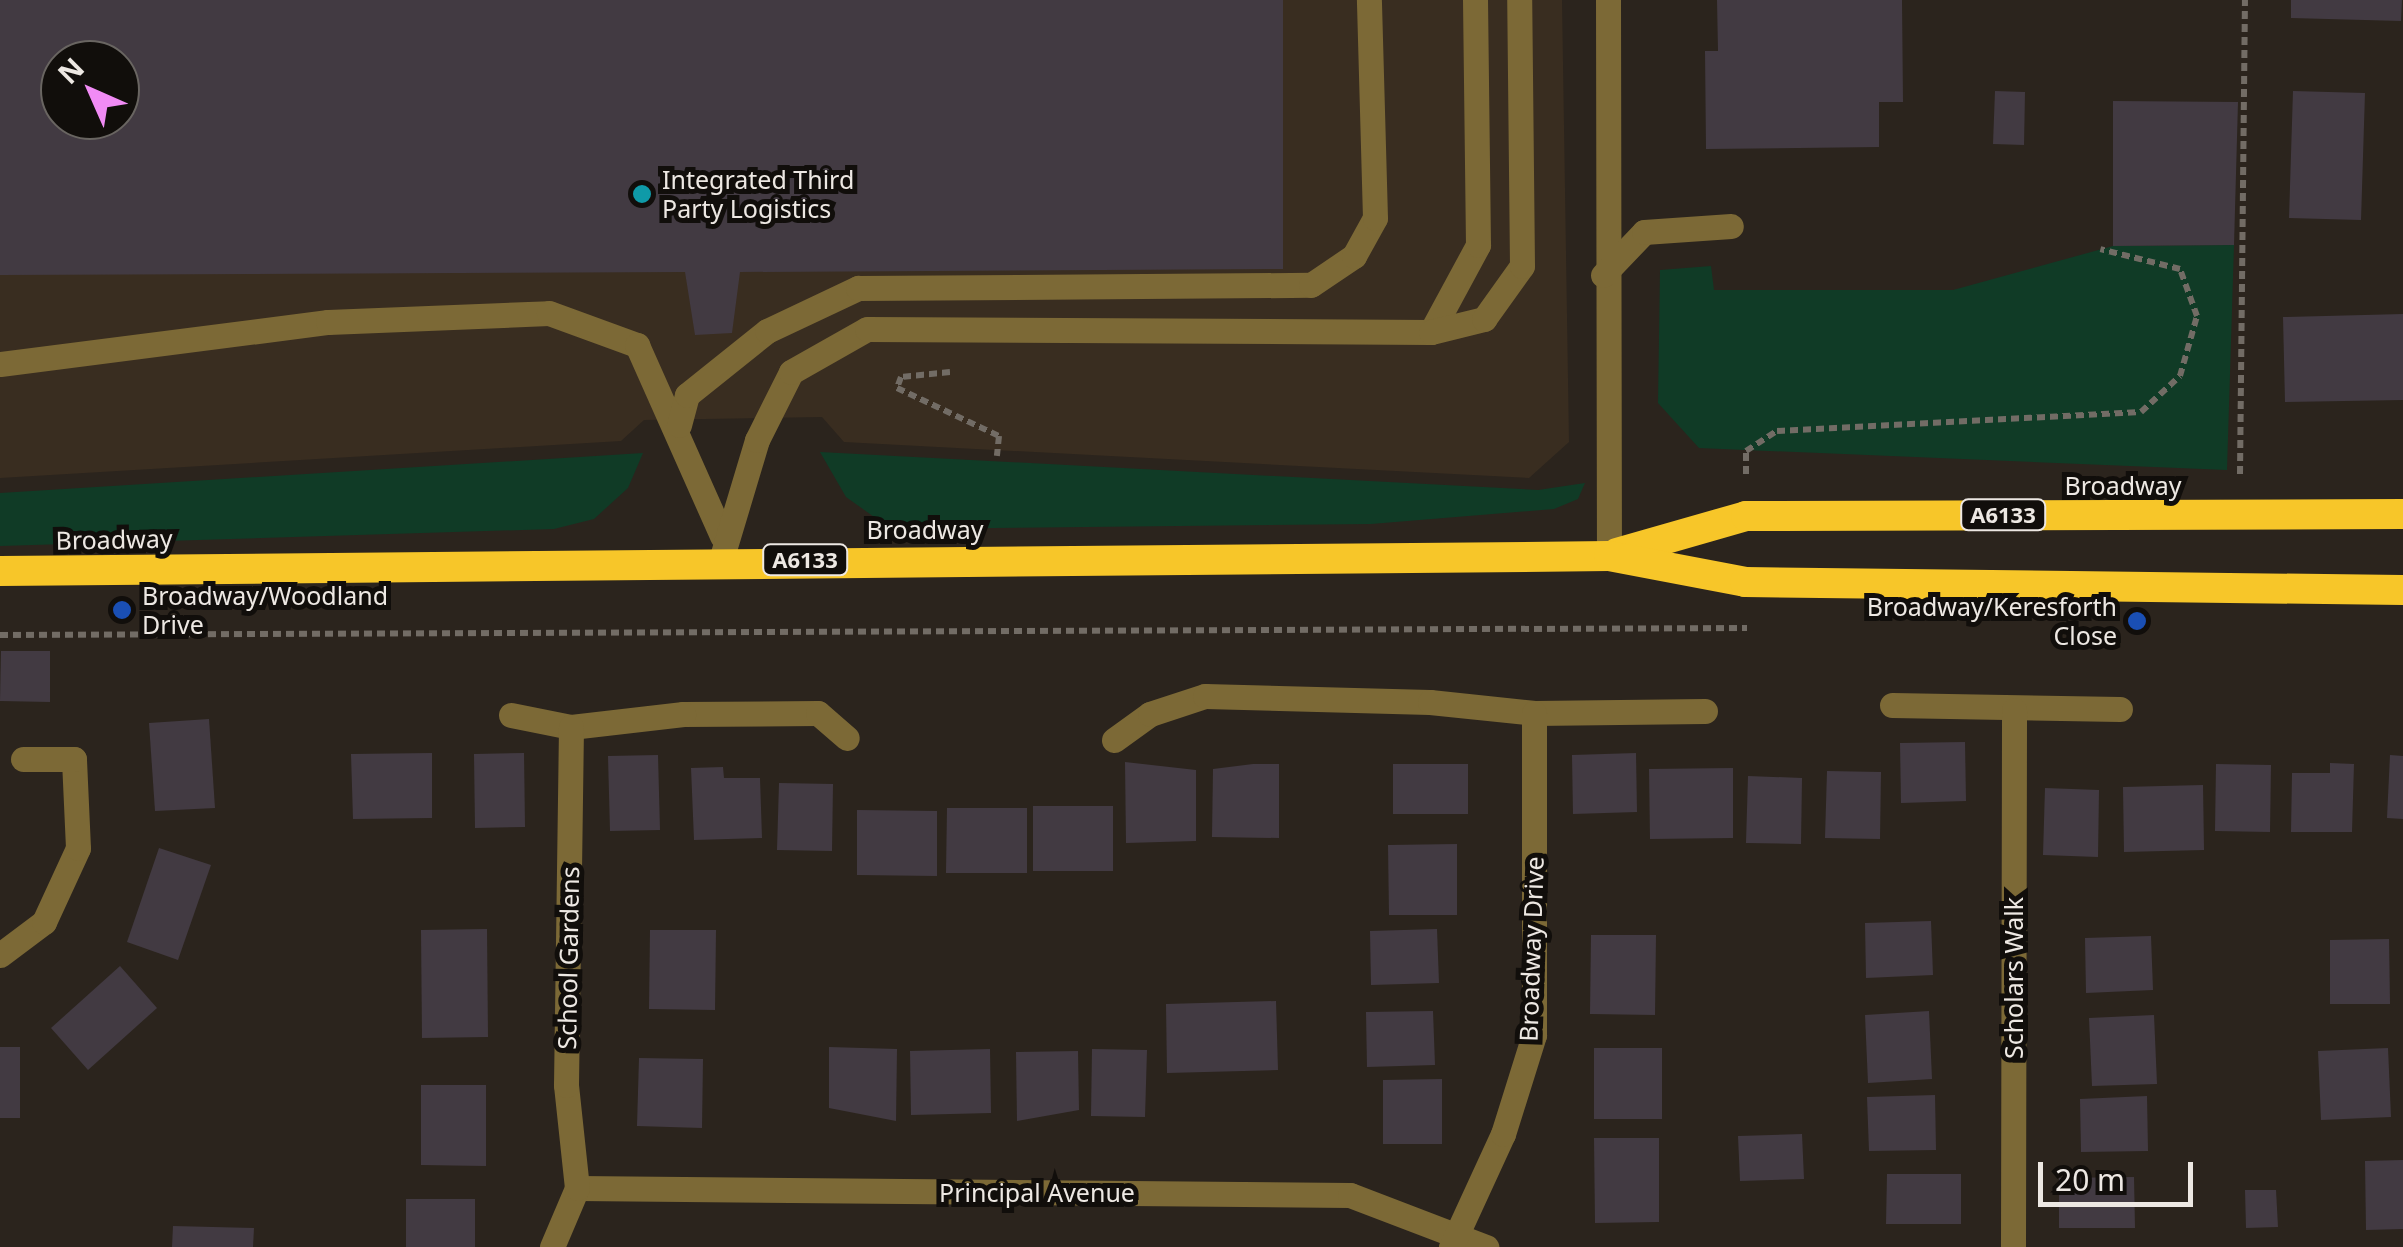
<!DOCTYPE html>
<html>
<head>
<meta charset="utf-8">
<style>
  body { margin:0 }
  #map { position:relative; width:2403px; height:1247px; overflow:hidden; background:#2b241d; font-family:"Noto Sans",sans-serif }
  div>[style] { position:absolute }
  .built>* { inset:0; background:#392d20 }
  .green>* { inset:0; background:#103b26 }
  .building>* { inset:0; background:#423a42 }
  .path>* { height:6px; margin-top:-3px; transform-origin:0; background:repeating-linear-gradient(90deg,#726c65 0 8px,transparent 0 13px) }
  .lane>* { height:25px; margin:-12.5px; padding:0 12.5px; transform-origin:12.5px; border-radius:12.5px; background:#7c6936 }
  .street>* { height:25px; margin:-12.5px; padding:0 12.5px; transform-origin:12.5px; border-radius:12.5px; background:#7c6936 }
  .highway>* { height:30px; margin:-15px; padding:0 15px; transform-origin:15px; border-radius:15px; background:#f7c629 }
  .dots>* { width:28px; height:28px; translate:-50% -50%; box-sizing:border-box; border:5px solid #110e0b; border-radius:50% }
  span { translate:-50% -50%; white-space:nowrap; text-align:center; line-height:1.15; -webkit-text-stroke:10px #110e0b; paint-order:stroke }
  .shield-label span { padding:2px 8px; background:#110e0b; border:2px solid; border-radius:8px; -webkit-text-stroke-width:0 }
  .shield-label { font-size:22px; color:#ede8e3; font-weight:700 }
  .poi-label { font-size:25px; color:#ede8e3 }
  .left { translate:0 -50%; text-align:left }
  .right { translate:-100% -50%; text-align:right }
  .street-label { font-size:25px; color:#ede8e3 }
  .north { position:absolute; left:40px; top:40px; width:100px; height:100px; box-sizing:border-box; background:#110e0b; border:2px solid #696561; border-radius:50%; rotate:315deg; font-size:28px; font-weight:700; line-height:40px; text-align:center; color:#ede8e3 }
  .north::after { content:''; display:block; margin:auto; width:35px; height:45px; background:#f18bf5; clip-path:polygon(50% 0,100% 100%,50% 72%,0 100%) }
  .scale { position:absolute; left:2038px; top:1162px; width:155px; height:45px; box-sizing:border-box; border:5px solid #ede8e3; border-top:0; padding-left:12px; font-size:30px; line-height:35px; white-space:nowrap; color:#ede8e3; -webkit-text-stroke:8px #110e0b; paint-order:stroke }
</style>
</head>
<body>
<div id="map">
  <div class="built">
    <i style="clip-path:polygon(evenodd,0 0,1562px 0,1569px 442px,1529px 478px,844px 442px,822px 417px,644px 420px,621px 441px,0 478px,0 0,60px 60px,120px 60px,120px 120px,60px 120px,60px 60px)"></i>
  </div>
  <div class="green">
    <i style="clip-path:polygon(2234px 245px,2227px 470px,1699px 448px,1658px 403px,1660px 270px,1711px 266px,1714px 290px,1953px 290px,2113px 246px)"></i>
    <i style="clip-path:polygon(820px 452px,1538px 490px,1585px 483px,1578px 499px,1554px 509px,1371px 524px,891px 529px,846px 497px)"></i>
    <i style="clip-path:polygon(643px 453px,628px 488px,594px 519px,554px 529px,0 546px,0 493px)"></i>
  </div>
  <div class="building">
    <i style="clip-path:polygon(evenodd,0 0,1283px 0,1283px 269px,740px 272px,732px 333px,695px 335px,685px 272px,0 275px,0 0,60px 60px,120px 60px,120px 120px,60px 120px,60px 60px)"></i>
    <i style="clip-path:polygon(1717px 0,1902px 0,1903px 102px,1879px 102px,1879px 147px,1706px 149px,1705px 51px,1718px 51px)"></i>
    <i style="clip-path:polygon(2291px 0,2402px 0,2401px 21px,2291px 18px)"></i>
    <i style="clip-path:polygon(1995px 91px,2025px 92px,2024px 145px,1993px 144px)"></i>
    <i style="clip-path:polygon(2293px 91px,2365px 93px,2361px 220px,2289px 218px)"></i>
    <i style="clip-path:polygon(2113px 101px,2238px 102px,2234px 245px,2113px 246px)"></i>
    <i style="clip-path:polygon(2403px 314px,2403px 400px,2285px 402px,2283px 317px)"></i>
    <i style="clip-path:polygon(1px 651px,50px 651px,50px 702px,0 701px)"></i>
    <i style="clip-path:polygon(209px 719px,215px 808px,155px 811px,149px 723px)"></i>
    <i style="clip-path:polygon(1965px 742px,1966px 801px,1901px 803px,1900px 743px)"></i>
    <i style="clip-path:polygon(432px 753px,432px 818px,353px 819px,351px 754px)"></i>
    <i style="clip-path:polygon(524px 753px,525px 827px,475px 828px,474px 754px)"></i>
    <i style="clip-path:polygon(1636px 753px,1637px 812px,1573px 814px,1572px 755px)"></i>
    <i style="clip-path:polygon(658px 755px,660px 830px,610px 831px,608px 756px)"></i>
    <i style="clip-path:polygon(2390px 755px,2403px 756px,2403px 819px,2387px 818px)"></i>
    <i style="clip-path:polygon(1125px 762px,1196px 770px,1196px 841px,1126px 843px)"></i>
    <i style="clip-path:polygon(2330px 763px,2354px 764px,2352px 832px,2291px 832px,2292px 773px,2330px 773px)"></i>
    <i style="clip-path:polygon(1253px 764px,1279px 764px,1279px 838px,1212px 837px,1213px 769px)"></i>
    <i style="clip-path:polygon(1393px 764px,1468px 764px,1468px 814px,1393px 814px)"></i>
    <i style="clip-path:polygon(2216px 764px,2271px 765px,2270px 832px,2215px 831px)"></i>
    <i style="clip-path:polygon(723px 767px,724px 778px,760px 778px,762px 838px,694px 840px,691px 768px)"></i>
    <i style="clip-path:polygon(1733px 768px,1733px 838px,1650px 839px,1649px 769px)"></i>
    <i style="clip-path:polygon(1827px 771px,1881px 772px,1880px 839px,1825px 838px)"></i>
    <i style="clip-path:polygon(1748px 776px,1802px 778px,1801px 844px,1746px 843px)"></i>
    <i style="clip-path:polygon(779px 783px,833px 784px,832px 851px,777px 850px)"></i>
    <i style="clip-path:polygon(2203px 785px,2204px 850px,2124px 852px,2123px 787px)"></i>
    <i style="clip-path:polygon(2045px 788px,2099px 790px,2098px 857px,2043px 855px)"></i>
    <i style="clip-path:polygon(1033px 806px,1113px 806px,1113px 871px,1033px 871px)"></i>
    <i style="clip-path:polygon(947px 808px,1027px 808px,1027px 873px,946px 873px)"></i>
    <i style="clip-path:polygon(857px 810px,937px 811px,937px 876px,857px 875px)"></i>
    <i style="clip-path:polygon(1457px 844px,1457px 915px,1389px 915px,1388px 845px)"></i>
    <i style="clip-path:polygon(159px 848px,211px 865px,178px 960px,127px 942px)"></i>
    <i style="clip-path:polygon(1931px 921px,1933px 975px,1866px 978px,1865px 923px)"></i>
    <i style="clip-path:polygon(487px 929px,488px 1037px,422px 1038px,421px 930px)"></i>
    <i style="clip-path:polygon(1437px 929px,1439px 983px,1371px 985px,1370px 931px)"></i>
    <i style="clip-path:polygon(650px 930px,716px 930px,715px 1010px,649px 1009px)"></i>
    <i style="clip-path:polygon(1591px 935px,1656px 935px,1655px 1015px,1590px 1014px)"></i>
    <i style="clip-path:polygon(2151px 936px,2153px 990px,2086px 993px,2085px 938px)"></i>
    <i style="clip-path:polygon(2389px 939px,2390px 1004px,2330px 1004px,2330px 940px)"></i>
    <i style="clip-path:polygon(120px 966px,157px 1008px,88px 1070px,51px 1028px)"></i>
    <i style="clip-path:polygon(1276px 1001px,1278px 1070px,1167px 1073px,1166px 1004px)"></i>
    <i style="clip-path:polygon(1433px 1011px,1435px 1065px,1367px 1067px,1366px 1012px)"></i>
    <i style="clip-path:polygon(1929px 1011px,1932px 1079px,1868px 1083px,1865px 1015px)"></i>
    <i style="clip-path:polygon(2154px 1015px,2157px 1084px,2092px 1086px,2089px 1018px)"></i>
    <i style="clip-path:polygon(0 1047px,20px 1047px,20px 1118px,0 1118px)"></i>
    <i style="clip-path:polygon(829px 1047px,897px 1049px,896px 1121px,829px 1108px)"></i>
    <i style="clip-path:polygon(1594px 1048px,1662px 1048px,1662px 1119px,1594px 1119px)"></i>
    <i style="clip-path:polygon(2388px 1048px,2391px 1117px,2321px 1120px,2318px 1051px)"></i>
    <i style="clip-path:polygon(990px 1049px,991px 1113px,911px 1115px,910px 1051px)"></i>
    <i style="clip-path:polygon(1092px 1049px,1147px 1050px,1145px 1117px,1091px 1116px)"></i>
    <i style="clip-path:polygon(1078px 1051px,1079px 1110px,1017px 1121px,1016px 1052px)"></i>
    <i style="clip-path:polygon(639px 1058px,703px 1059px,702px 1128px,637px 1126px)"></i>
    <i style="clip-path:polygon(1442px 1079px,1442px 1144px,1383px 1144px,1383px 1080px)"></i>
    <i style="clip-path:polygon(421px 1085px,486px 1085px,486px 1166px,421px 1165px)"></i>
    <i style="clip-path:polygon(1935px 1095px,1936px 1150px,1869px 1151px,1867px 1097px)"></i>
    <i style="clip-path:polygon(2147px 1096px,2148px 1151px,2081px 1152px,2080px 1099px)"></i>
    <i style="clip-path:polygon(1802px 1134px,1804px 1179px,1740px 1181px,1738px 1136px)"></i>
    <i style="clip-path:polygon(1594px 1138px,1659px 1138px,1659px 1222px,1595px 1223px)"></i>
    <i style="clip-path:polygon(2403px 1160px,2403px 1229px,2366px 1230px,2365px 1161px)"></i>
    <i style="clip-path:polygon(1887px 1174px,1961px 1174px,1961px 1224px,1886px 1224px)"></i>
    <i style="clip-path:polygon(2134px 1177px,2135px 1228px,2059px 1228px,2059px 1178px)"></i>
    <i style="clip-path:polygon(2245px 1190px,2276px 1190px,2278px 1227px,2246px 1228px)"></i>
    <i style="clip-path:polygon(406px 1199px,475px 1199px,475px 1247px,406px 1247px)"></i>
    <i style="clip-path:polygon(173px 1226px,254px 1228px,253px 1247px,172px 1247px)"></i>
  </div>
  <div class="path">
    <i style="left:950px;top:372px;width:49px;rotate:174.2deg"></i>
    <i style="left:901px;top:377px;width:12px;rotate:110deg"></i>
    <i style="left:897px;top:388px;width:113px;rotate:25.2deg"></i>
    <i style="left:999px;top:436px;width:20px;rotate:96deg"></i>
    <i style="left:1746px;top:474px;width:23px;rotate:-90deg"></i>
    <i style="left:1746px;top:451px;width:37px;rotate:-33deg"></i>
    <i style="left:1777px;top:431px;width:364px;rotate:-3deg"></i>
    <i style="left:2141px;top:412px;width:53px;rotate:-42.7deg"></i>
    <i style="left:2180px;top:376px;width:62px;rotate:-74.2deg"></i>
    <i style="left:2197px;top:316px;width:50px;rotate:-109.9deg"></i>
    <i style="left:2180px;top:269px;width:82px;rotate:-166deg"></i>
    <i style="left:2240px;top:474px;width:474px;rotate:-89.4deg"></i>
    <i style="left:0;top:635px;width:1747px;rotate:-0.23deg"></i>
  </div>
  <div class="lane">
    <i style="left:1608px;top:0;width:556px;rotate:89.9deg"></i>
    <i style="left:1603px;top:275px;width:59px;rotate:-46.4deg"></i>
    <i style="left:1644px;top:232px;width:87px;rotate:-3.9deg"></i>
    <i style="left:1431px;top:332px;width:99px;rotate:-61.6deg"></i>
    <i style="left:1478px;top:245px;width:245px;rotate:-90.7deg"></i>
    <i style="left:0;top:364px;width:331px;rotate:-7.3deg"></i>
    <i style="left:328px;top:322px;width:221px;rotate:-2.3deg"></i>
    <i style="left:549px;top:313px;width:94px;rotate:20deg"></i>
    <i style="left:637px;top:345px;width:209px;rotate:66deg"></i>
    <i style="left:679px;top:425px;width:31px;rotate:-75deg"></i>
    <i style="left:687px;top:395px;width:102px;rotate:-38.7deg"></i>
    <i style="left:767px;top:331px;width:101px;rotate:-25.3deg"></i>
    <i style="left:858px;top:288px;width:453px;rotate:-0.4deg"></i>
    <i style="left:1311px;top:285px;width:52px;rotate:-34deg"></i>
    <i style="left:1354px;top:256px;width:43px;rotate:-61.1deg"></i>
    <i style="left:1375px;top:218px;width:218px;rotate:-91.6deg"></i>
    <i style="left:721px;top:560px;width:125px;rotate:-73.3deg"></i>
    <i style="left:757px;top:440px;width:76px;rotate:-63.4deg"></i>
    <i style="left:791px;top:372px;width:87px;rotate:-29.5deg"></i>
    <i style="left:867px;top:329px;width:564px;rotate:0.3deg"></i>
    <i style="left:1431px;top:332px;width:55px;rotate:-13.8deg"></i>
    <i style="left:1484px;top:319px;width:65px;rotate:-54.4deg"></i>
    <i style="left:1522px;top:266px;width:266px;rotate:-90.6deg"></i>
    <i style="left:683px;top:714px;width:135px;rotate:-0.4deg"></i>
    <i style="left:818px;top:713px;width:38px;rotate:41deg"></i>
    <i style="left:1114px;top:740px;width:44px;rotate:-35.8deg"></i>
    <i style="left:1150px;top:714px;width:58px;rotate:-18.1deg"></i>
    <i style="left:1205px;top:696px;width:225px;rotate:1.5deg"></i>
  </div>
  <div class="street">
    <i style="left:1430px;top:702px;width:105px;rotate:6deg"></i>
    <i style="left:1534px;top:713px;width:171px;rotate:-0.7deg"></i>
    <i style="left:1892px;top:705px;width:228px;rotate:1deg"></i>
    <i style="left:511px;top:715px;width:61px;rotate:11.3deg"></i>
    <i style="left:571px;top:727px;width:113px;rotate:-6.6deg"></i>
    <i style="left:0;top:955px;width:55px;rotate:-36.9deg"></i>
    <i style="left:44px;top:922px;width:81px;rotate:-65.3deg"></i>
    <i style="left:78px;top:848px;width:89px;rotate:-92.6deg"></i>
    <i style="left:74px;top:759px;width:51px;rotate:180deg"></i>
    <i style="left:577px;top:1188px;width:773px;rotate:0.52deg"></i>
    <i style="left:1350px;top:1195px;width:146px;rotate:20.9deg"></i>
    <i style="left:552px;top:1247px;width:64px;rotate:-67deg"></i>
    <i style="left:577px;top:1188px;width:104px;rotate:-96.1deg"></i>
    <i style="left:566px;top:1085px;width:358px;rotate:-89.2deg"></i>
    <i style="left:1451px;top:1247px;width:124px;rotate:-65.3deg"></i>
    <i style="left:1503px;top:1134px;width:104px;rotate:-72.6deg"></i>
    <i style="left:1534px;top:1035px;width:322px;rotate:-90deg"></i>
    <i style="left:2013px;top:1247px;width:537px;rotate:-89.89deg"></i>
  </div>
  <div class="highway">
    <i style="left:1617px;top:553px;width:134px;rotate:-16deg"></i>
    <i style="left:1746px;top:516px;width:657px;rotate:-0.17deg"></i>
    <i style="left:0;top:571px;width:1609px;rotate:-0.53deg"></i>
    <i style="left:1609px;top:556px;width:138px;rotate:10.8deg"></i>
    <i style="left:1745px;top:582px;width:658px;rotate:0.7deg"></i>
  </div>
  <div class="dots">
    <i style="left:642px;top:194px;background:#0f9aa8"></i>
    <i style="left:122px;top:610px;background:#1a4fb4"></i>
    <i style="left:2137px;top:621px;background:#1a4fb4"></i>
  </div>
  <div class="shield-label">
    <span style="left:2003px;top:515px">A6133</span>
    <span style="left:805px;top:560px">A6133</span>
  </div>
  <div class="poi-label">
    <span class="left" style="left:662px;top:194px">Integrated Third<br>Party Logistics</span>
    <span class="left" style="left:142px;top:610px">Broadway/Woodland<br>Drive</span>
    <span class="right" style="left:2117px;top:621px">Broadway/Keresforth<br>Close</span>
  </div>
  <div class="street-label">
    <span style="left:2123px;top:485px">Broadway</span>
    <span style="left:925px;top:529px">Broadway</span>
    <span style="left:114px;top:539px;rotate:-1deg">Broadway</span>
    <span style="left:1531px;top:949px;rotate:-88deg">Broadway Drive</span>
    <span style="left:568px;top:958px;rotate:-89deg">School Gardens</span>
    <span style="left:2013px;top:978px;rotate:-90deg">Scholars Walk</span>
    <span style="left:1037px;top:1192px">Principal Avenue</span>
  </div>
  <div class="north">N</div>
  <div class="scale">20 m</div>
</div>
</body>
</html>
